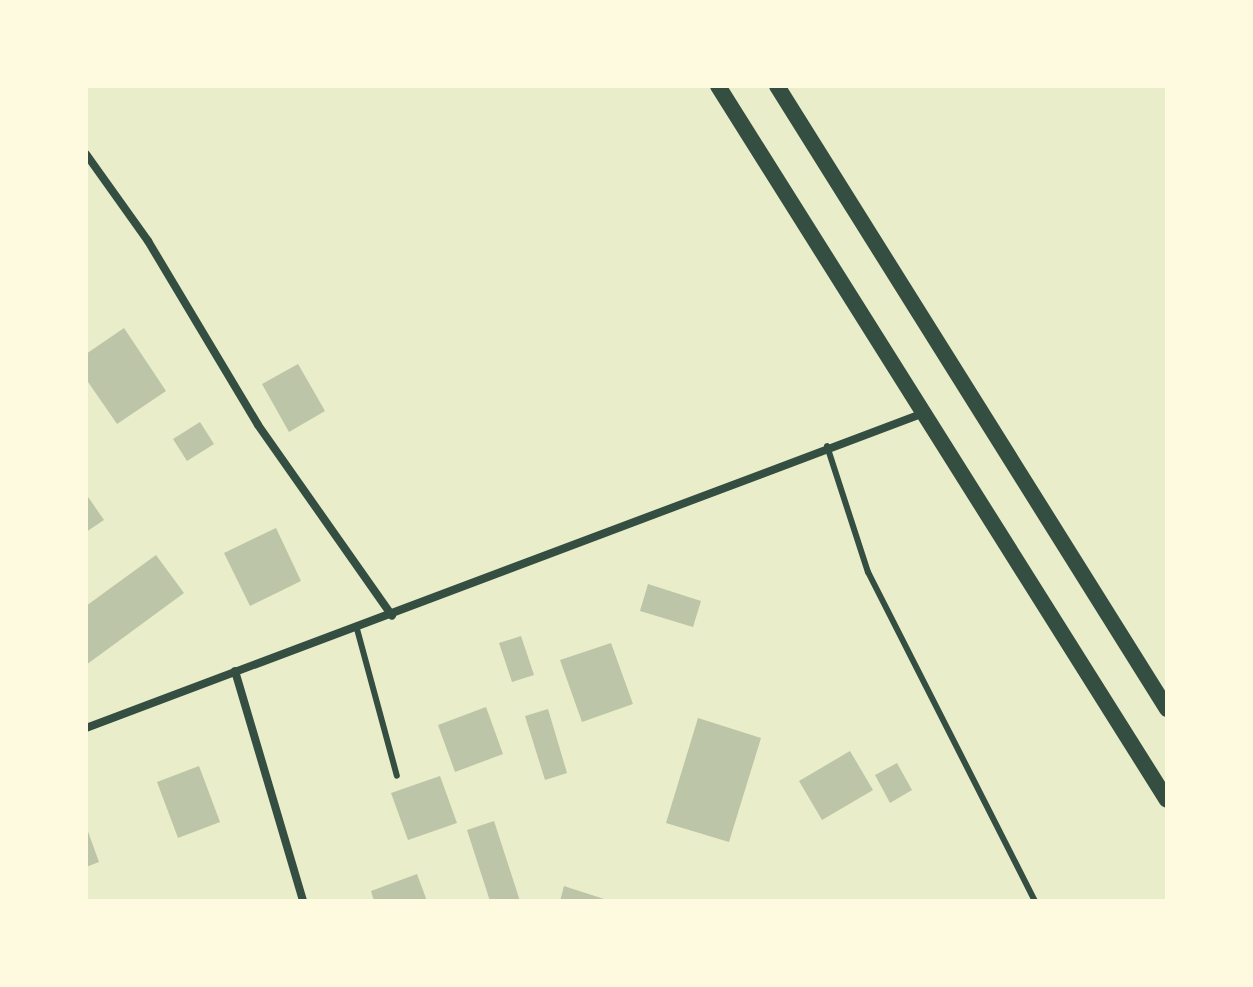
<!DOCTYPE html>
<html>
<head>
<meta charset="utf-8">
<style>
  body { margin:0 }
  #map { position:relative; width:1253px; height:987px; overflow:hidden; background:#e9edc9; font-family:"Fira Sans Condensed",sans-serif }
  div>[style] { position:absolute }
  .building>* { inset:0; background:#bcc5a7 }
  .service>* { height:6px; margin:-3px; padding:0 3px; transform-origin:3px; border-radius:3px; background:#344e41 }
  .minor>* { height:8px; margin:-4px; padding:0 4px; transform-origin:4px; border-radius:4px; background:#344e41 }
  .secondary>* { height:16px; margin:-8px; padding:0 8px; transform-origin:8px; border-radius:8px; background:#344e41 }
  span { translate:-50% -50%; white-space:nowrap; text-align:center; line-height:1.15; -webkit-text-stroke:6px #fefae0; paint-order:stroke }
  .frame { position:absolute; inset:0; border:88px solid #fefae0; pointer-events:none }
</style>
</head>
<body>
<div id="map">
  <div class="building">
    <i style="clip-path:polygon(124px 328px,166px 391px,117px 424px,86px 379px,86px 354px)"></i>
    <i style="clip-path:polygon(298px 364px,325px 411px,289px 432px,262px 384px)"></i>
    <i style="clip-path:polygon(200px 422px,214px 444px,187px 461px,173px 439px)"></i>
    <i style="clip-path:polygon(86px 494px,104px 520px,86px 532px)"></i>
    <i style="clip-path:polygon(276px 528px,301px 581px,250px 606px,224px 553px)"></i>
    <i style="clip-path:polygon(156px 555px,184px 593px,86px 665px,86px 606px)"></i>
    <i style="clip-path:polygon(648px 584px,701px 601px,693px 627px,640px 611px)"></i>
    <i style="clip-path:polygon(521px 636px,534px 675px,512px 682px,499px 643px)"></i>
    <i style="clip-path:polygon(611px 643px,633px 704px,582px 722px,560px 660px)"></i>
    <i style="clip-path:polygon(486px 707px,503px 754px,455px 772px,438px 725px)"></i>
    <i style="clip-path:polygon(548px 709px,567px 773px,545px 780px,525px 716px)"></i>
    <i style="clip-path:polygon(698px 718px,761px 738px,729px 842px,666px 823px)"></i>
    <i style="clip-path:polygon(850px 751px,873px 790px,822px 820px,799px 781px)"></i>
    <i style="clip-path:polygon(897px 763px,912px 790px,890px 803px,875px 775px)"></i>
    <i style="clip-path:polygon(199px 766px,220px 822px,178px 838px,157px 782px)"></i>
    <i style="clip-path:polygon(440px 776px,457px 823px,408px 840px,391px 793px)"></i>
    <i style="clip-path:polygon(494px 821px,520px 901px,490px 901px,467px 830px)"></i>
    <i style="clip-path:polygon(86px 826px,99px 862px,86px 867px)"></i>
    <i style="clip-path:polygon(417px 874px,427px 901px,374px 901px,371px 891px)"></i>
    <i style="clip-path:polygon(564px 886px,607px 900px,607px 901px,560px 901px)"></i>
  </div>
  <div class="service">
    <i style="left:827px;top:446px;width:133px;rotate:72deg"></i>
    <i style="left:868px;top:572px;width:369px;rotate:63.1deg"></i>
    <i style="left:357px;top:629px;width:152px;rotate:74.8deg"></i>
  </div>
  <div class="minor">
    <i style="left:86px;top:154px;width:107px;rotate:54.5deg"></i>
    <i style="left:148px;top:241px;width:214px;rotate:59.1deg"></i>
    <i style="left:258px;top:425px;width:233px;rotate:54.9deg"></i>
    <i style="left:235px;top:671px;width:240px;rotate:73.5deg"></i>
    <i style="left:86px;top:728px;width:895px;rotate:-20.6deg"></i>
  </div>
  <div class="secondary">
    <i style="left:718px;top:86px;width:843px;rotate:57.84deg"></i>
    <i style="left:777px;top:86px;width:735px;rotate:57.95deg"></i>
  </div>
  <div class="frame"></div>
</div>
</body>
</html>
